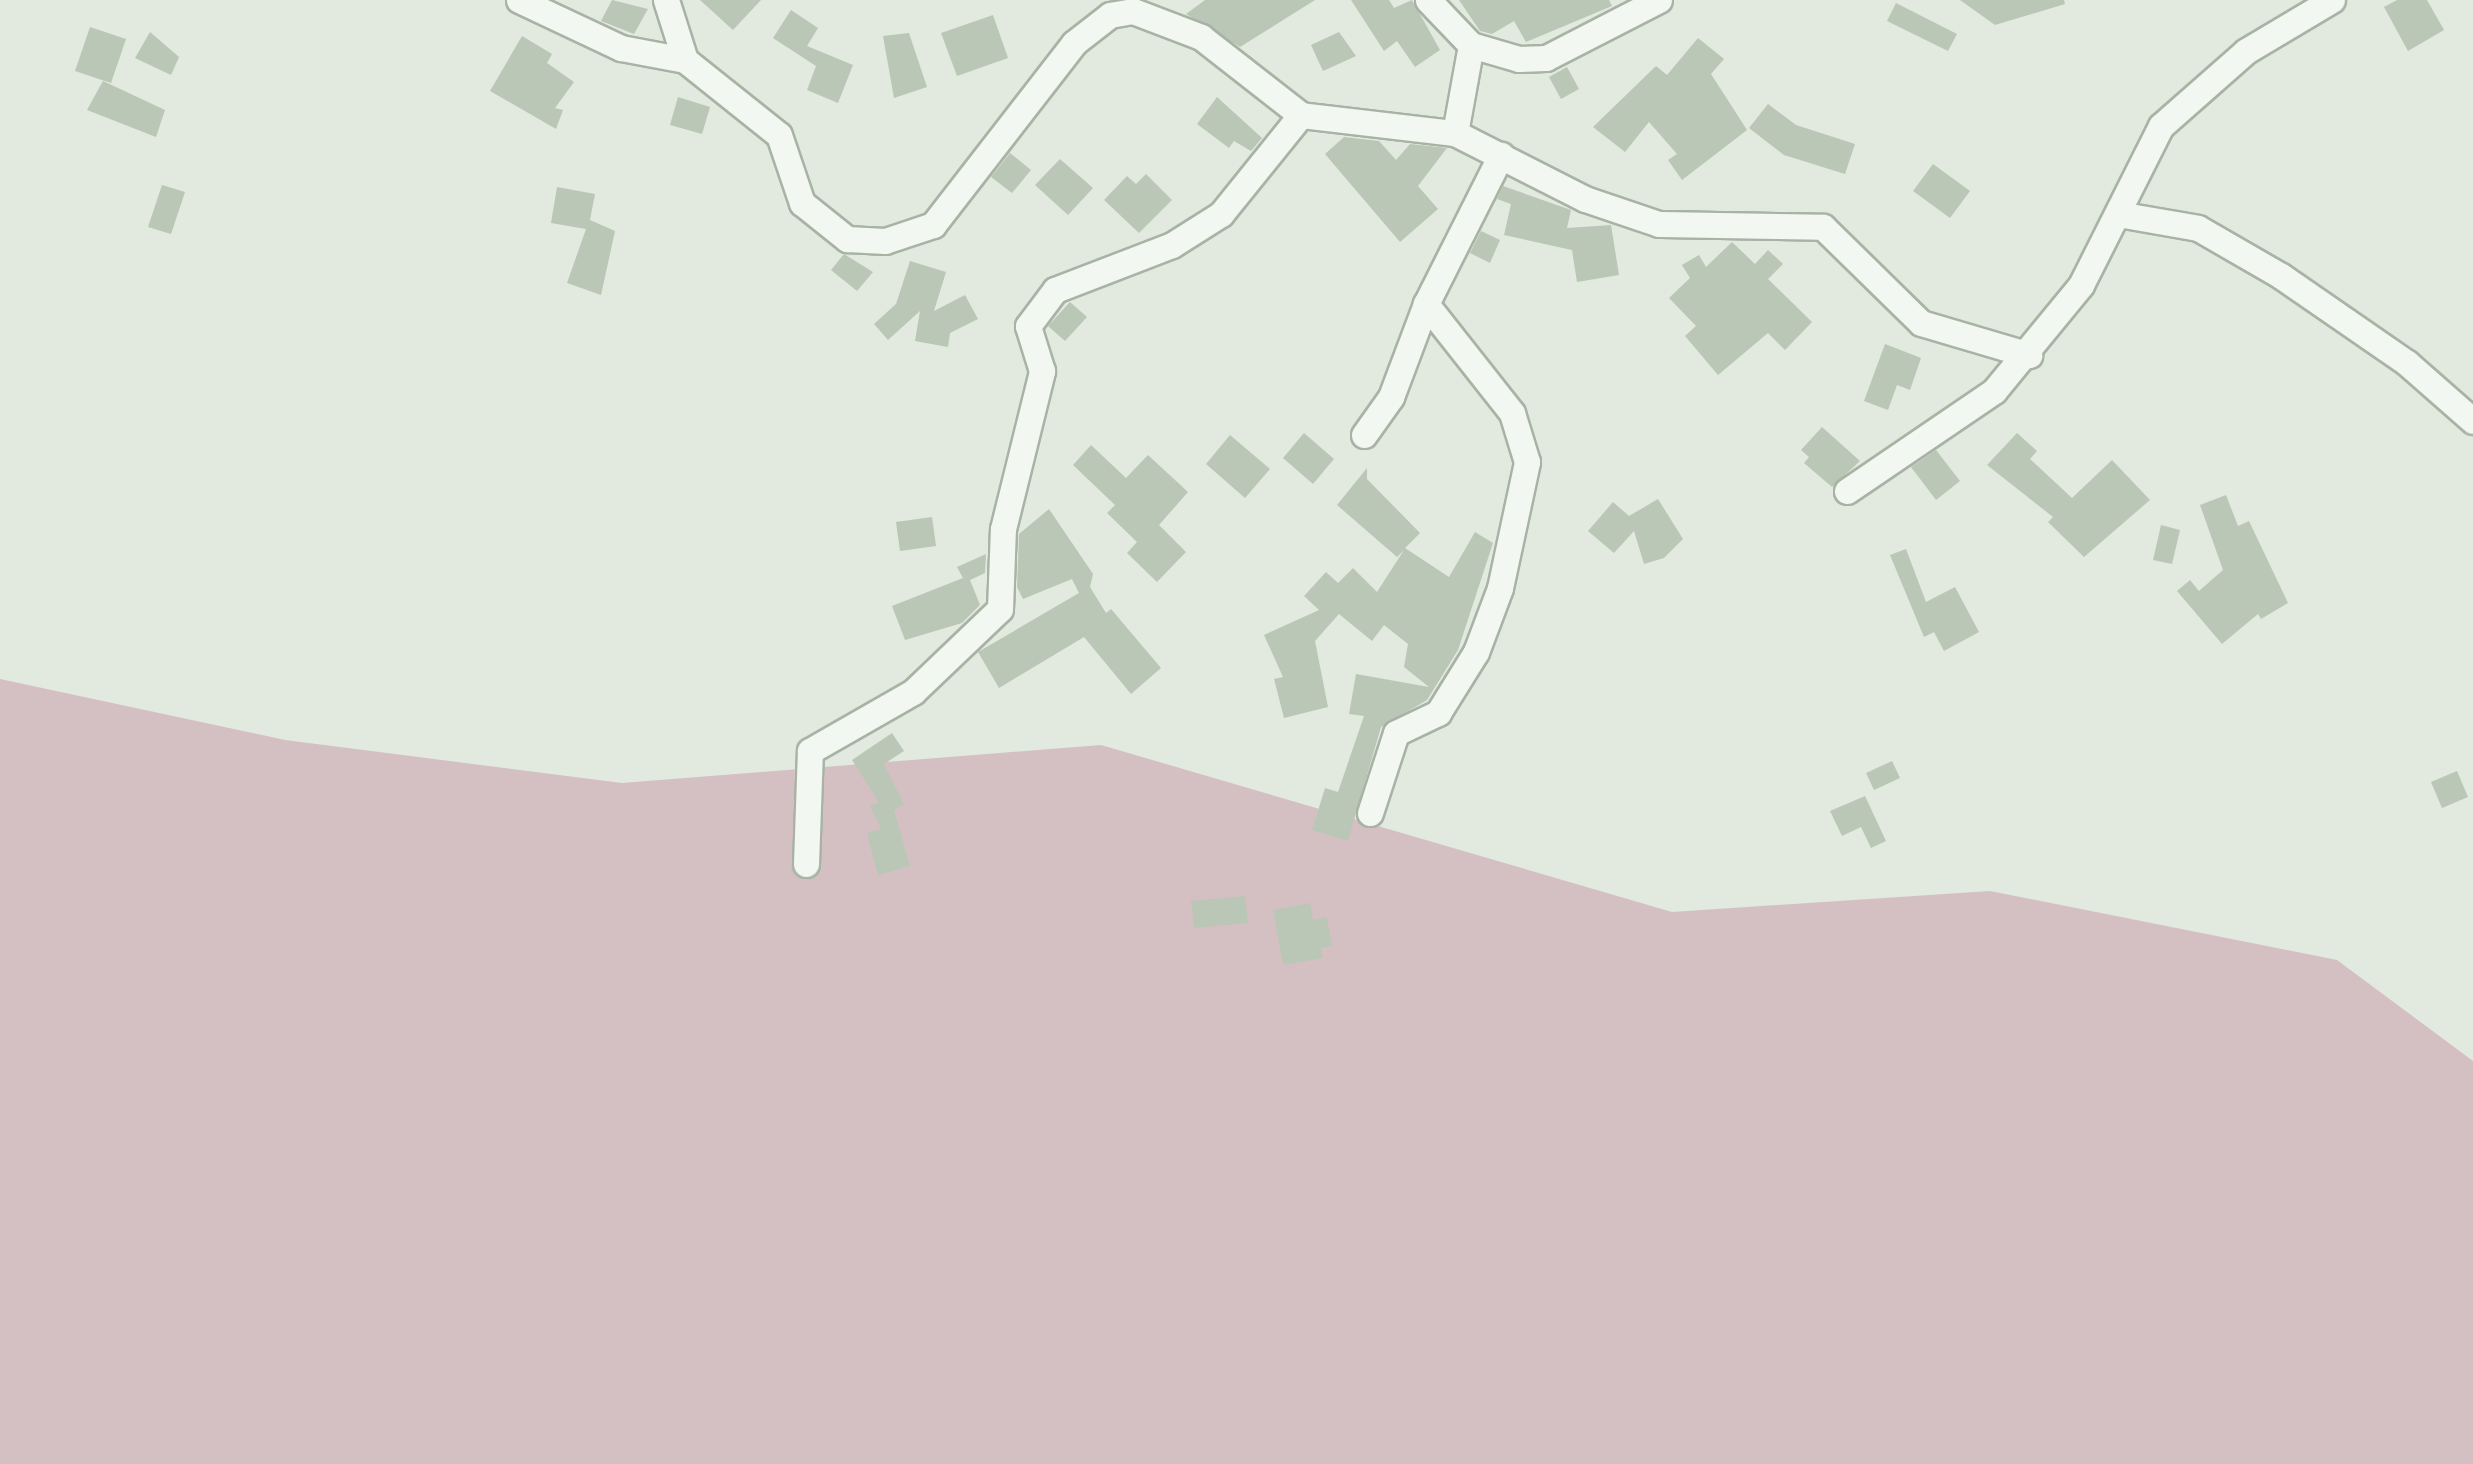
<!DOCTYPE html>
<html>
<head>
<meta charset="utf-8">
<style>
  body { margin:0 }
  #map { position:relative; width:2473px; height:1464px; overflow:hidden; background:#e2e9df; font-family:Overpass,sans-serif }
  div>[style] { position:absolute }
  .green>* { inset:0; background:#d4c0c2 }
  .building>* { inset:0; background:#bac6b6 }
  .roads { filter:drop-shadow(2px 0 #a8b3a4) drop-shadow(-2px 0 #a8b3a4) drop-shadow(0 2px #a8b3a4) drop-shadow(0 -2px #a8b3a4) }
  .minor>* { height:25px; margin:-12.5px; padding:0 12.5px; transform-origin:12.5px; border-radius:12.5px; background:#f3f7f2 }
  span { translate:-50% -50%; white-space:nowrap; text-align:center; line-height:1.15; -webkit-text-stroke:9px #f1f7ef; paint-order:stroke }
</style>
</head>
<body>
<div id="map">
  <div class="green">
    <i style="clip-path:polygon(0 679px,285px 740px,622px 783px,1101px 745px,1672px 912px,1990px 891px,2337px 960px,2473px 1061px,2473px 1464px,0 1464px)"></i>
  </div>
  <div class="building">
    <i style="clip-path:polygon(612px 0,648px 9px,634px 34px,601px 21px)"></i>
    <i style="clip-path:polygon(700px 0,761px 0,733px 30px)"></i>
    <i style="clip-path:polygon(1205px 0,1315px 0,1240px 47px,1186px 14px)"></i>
    <i style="clip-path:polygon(1351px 0,1389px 0,1394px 8px,1412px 0,1440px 50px,1415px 67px,1397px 41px,1384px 51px)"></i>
    <i style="clip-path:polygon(1459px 0,1609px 0,1612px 6px,1526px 42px,1514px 21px,1492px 34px,1480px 31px)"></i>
    <i style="clip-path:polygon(1960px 0,2064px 0,2065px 4px,1995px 25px)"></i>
    <i style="clip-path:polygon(2397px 0,2427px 0,2444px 30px,2408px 51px,2384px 7px)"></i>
    <i style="clip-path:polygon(1896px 3px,1957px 34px,1948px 51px,1887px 21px)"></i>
    <i style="clip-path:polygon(791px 10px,818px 28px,807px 46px,853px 65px,838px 103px,807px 90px,816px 66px,773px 38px)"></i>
    <i style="clip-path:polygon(993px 15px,1008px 58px,957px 76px,941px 33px)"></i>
    <i style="clip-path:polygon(90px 27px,126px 39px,111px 83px,75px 71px)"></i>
    <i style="clip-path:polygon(150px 32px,179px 57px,171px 75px,135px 58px)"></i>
    <i style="clip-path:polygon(1339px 32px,1356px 56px,1323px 71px,1311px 45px)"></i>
    <i style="clip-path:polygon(909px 33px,927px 87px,894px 98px,883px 36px)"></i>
    <i style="clip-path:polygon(522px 36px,552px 54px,547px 63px,574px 82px,555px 108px,563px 110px,556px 129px,490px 91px)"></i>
    <i style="clip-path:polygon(1698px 38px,1724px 59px,1711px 74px,1747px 130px,1682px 180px,1668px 160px,1677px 154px,1649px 122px,1625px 152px,1593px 127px,1656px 66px,1667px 75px)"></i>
    <i style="clip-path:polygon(1567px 67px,1579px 89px,1561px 99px,1549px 77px)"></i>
    <i style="clip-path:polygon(103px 81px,165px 110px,156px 137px,87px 110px)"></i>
    <i style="clip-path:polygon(678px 97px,710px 107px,702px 134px,670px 125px)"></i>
    <i style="clip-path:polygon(1217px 97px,1262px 138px,1251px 151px,1234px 141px,1229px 148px,1197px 124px)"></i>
    <i style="clip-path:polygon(1768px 104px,1796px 125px,1855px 144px,1845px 174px,1784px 155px,1749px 128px)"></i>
    <i style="clip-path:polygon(1344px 137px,1379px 141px,1396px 160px,1410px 144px,1447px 148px,1418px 186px,1438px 209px,1400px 242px,1325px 154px)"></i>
    <i style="clip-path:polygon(1010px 153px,1031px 170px,1012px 193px,991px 177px)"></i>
    <i style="clip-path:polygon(1060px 159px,1093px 188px,1068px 215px,1035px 185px)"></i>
    <i style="clip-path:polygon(1933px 164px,1970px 191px,1950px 218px,1913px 191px)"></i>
    <i style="clip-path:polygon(1146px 174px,1172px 200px,1139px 233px,1104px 200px,1127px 176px,1136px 184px)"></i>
    <i style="clip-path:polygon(162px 185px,185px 192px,171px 234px,148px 227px)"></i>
    <i style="clip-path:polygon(1503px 186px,1571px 210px,1567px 228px,1611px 225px,1619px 275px,1577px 282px,1572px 250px,1504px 235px,1511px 204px,1497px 199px)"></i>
    <i style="clip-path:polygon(557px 187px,595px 194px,590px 220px,615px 231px,601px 295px,567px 283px,586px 229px,551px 223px)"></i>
    <i style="clip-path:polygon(1481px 231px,1500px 240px,1490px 263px,1470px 253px)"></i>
    <i style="clip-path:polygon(1732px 242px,1755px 264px,1768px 250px,1783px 264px,1768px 279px,1812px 322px,1785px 350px,1768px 333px,1718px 375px,1685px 336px,1696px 326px,1669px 298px,1690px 278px,1682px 265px,1699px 255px,1706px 267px)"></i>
    <i style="clip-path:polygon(844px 254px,873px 272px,857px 291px,831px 270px)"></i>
    <i style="clip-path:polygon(910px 261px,946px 272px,934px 311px,965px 295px,978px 319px,950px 333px,948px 347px,915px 341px,920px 311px,888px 340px,874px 324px,896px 304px)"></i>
    <i style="clip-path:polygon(1070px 302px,1087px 317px,1065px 341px,1048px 326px)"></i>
    <i style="clip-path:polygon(1885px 344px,1921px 358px,1910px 390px,1897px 385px,1888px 410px,1864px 401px)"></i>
    <i style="clip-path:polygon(1822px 427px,1860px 461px,1832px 487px,1804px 463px,1809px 457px,1801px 450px)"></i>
    <i style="clip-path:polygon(1304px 433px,1334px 459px,1313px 484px,1283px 458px)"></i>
    <i style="clip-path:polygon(2017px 433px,2037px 451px,2030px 459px,2072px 498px,2112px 460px,2150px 500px,2084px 557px,2048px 522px,2053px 517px,1987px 465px)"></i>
    <i style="clip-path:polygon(1230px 435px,1270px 469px,1245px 498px,1206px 464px)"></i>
    <i style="clip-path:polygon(1091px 445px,1126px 478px,1148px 455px,1188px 492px,1159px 525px,1186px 552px,1157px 582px,1127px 553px,1137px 542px,1107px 513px,1115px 505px,1073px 465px)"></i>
    <i style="clip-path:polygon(1936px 450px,1960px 481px,1936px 500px,1911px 467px)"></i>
    <i style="clip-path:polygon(1367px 468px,1367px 479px,1420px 533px,1405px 548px,1449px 577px,1475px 532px,1493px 543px,1458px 650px,1427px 700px,1381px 727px,1348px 841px,1312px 830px,1325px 788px,1338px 792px,1364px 716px,1349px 714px,1356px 674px,1429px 687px,1404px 667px,1408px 644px,1384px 625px,1372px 641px,1339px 614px,1315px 641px,1328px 707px,1284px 718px,1274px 679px,1283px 677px,1264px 635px,1319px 610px,1304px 596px,1326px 572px,1338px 583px,1353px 568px,1377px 592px,1404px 550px,1397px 557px,1337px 505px)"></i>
    <i style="clip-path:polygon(2226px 495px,2238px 526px,2249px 521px,2288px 603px,2261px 619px,2258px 614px,2222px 644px,2177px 591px,2190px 580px,2199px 591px,2223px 570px,2200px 505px)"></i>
    <i style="clip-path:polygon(1658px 499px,1683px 539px,1664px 558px,1644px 564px,1634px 531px,1614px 553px,1588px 531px,1613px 502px,1629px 516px)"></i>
    <i style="clip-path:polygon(1049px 509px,1093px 574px,1090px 587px,1106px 613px,1111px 609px,1161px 668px,1131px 694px,1084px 637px,999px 688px,978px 652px,1079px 593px,1072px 579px,1023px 599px,1017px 587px,1019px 534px)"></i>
    <i style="clip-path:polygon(932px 517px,936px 546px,900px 551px,896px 522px)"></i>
    <i style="clip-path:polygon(2161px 525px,2180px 530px,2172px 564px,2153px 560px)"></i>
    <i style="clip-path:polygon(1906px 549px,1926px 602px,1955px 587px,1979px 632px,1944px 651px,1934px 632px,1924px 637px,1890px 555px)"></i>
    <i style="clip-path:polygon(986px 554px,985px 573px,970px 580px,980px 605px,962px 623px,905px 640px,892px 606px,963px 578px,957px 567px)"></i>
    <i style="clip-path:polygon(892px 733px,904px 751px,884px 764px,904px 805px,894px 810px,910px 866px,878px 875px,867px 833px,881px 829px,870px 806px,879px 802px,852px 760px)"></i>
    <i style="clip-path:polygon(1892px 761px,1900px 778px,1874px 790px,1866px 773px)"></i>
    <i style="clip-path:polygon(2457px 771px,2468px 797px,2442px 808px,2431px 782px)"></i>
    <i style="clip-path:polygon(1865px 796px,1886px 841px,1871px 848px,1861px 827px,1842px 836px,1830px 811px)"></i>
    <i style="clip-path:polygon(1245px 896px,1248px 923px,1194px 928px,1191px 901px)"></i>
    <i style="clip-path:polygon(1310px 903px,1313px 920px,1327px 917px,1332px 946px,1321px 948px,1323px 958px,1283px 965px,1273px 910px)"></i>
  </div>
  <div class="roads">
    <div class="minor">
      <i style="left:519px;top:0;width:113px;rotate:25.2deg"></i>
      <i style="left:621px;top:48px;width:65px;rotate:10.6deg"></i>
      <i style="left:666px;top:0;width:63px;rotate:72.4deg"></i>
      <i style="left:685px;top:60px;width:120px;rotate:38.6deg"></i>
      <i style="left:779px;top:135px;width:72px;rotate:71.3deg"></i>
      <i style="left:802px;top:203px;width:58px;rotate:38.7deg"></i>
      <i style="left:847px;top:239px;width:38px;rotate:3deg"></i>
      <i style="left:885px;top:241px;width:51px;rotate:-18.4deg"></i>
      <i style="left:933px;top:225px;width:230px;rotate:-52.2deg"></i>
      <i style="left:1074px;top:43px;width:46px;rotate:-37.9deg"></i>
      <i style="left:1110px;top:15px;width:23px;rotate:-10deg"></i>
      <i style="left:1133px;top:11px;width:73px;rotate:20.9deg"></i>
      <i style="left:1201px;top:37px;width:127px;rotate:38deg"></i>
      <i style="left:1301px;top:115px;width:155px;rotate:6.7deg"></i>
      <i style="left:1455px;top:133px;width:146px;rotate:26.9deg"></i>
      <i style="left:1585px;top:199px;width:78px;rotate:18.7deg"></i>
      <i style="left:1659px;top:224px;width:164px;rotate:1deg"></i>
      <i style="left:1823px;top:227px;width:137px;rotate:44.4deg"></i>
      <i style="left:1921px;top:323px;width:113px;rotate:16.5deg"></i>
      <i style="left:1428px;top:0;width:62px;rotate:46.3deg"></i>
      <i style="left:1471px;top:45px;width:50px;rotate:16.3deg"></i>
      <i style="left:1519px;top:59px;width:27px;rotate:-2deg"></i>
      <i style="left:1546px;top:58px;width:127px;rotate:-27.2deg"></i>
      <i style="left:1455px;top:133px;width:89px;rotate:-79.7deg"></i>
      <i style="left:2118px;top:214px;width:81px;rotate:9.9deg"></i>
      <i style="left:2198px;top:228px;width:96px;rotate:30deg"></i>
      <i style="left:2281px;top:276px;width:153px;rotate:34.6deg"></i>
      <i style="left:2407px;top:363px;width:88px;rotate:41.3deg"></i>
      <i style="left:1364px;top:435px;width:47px;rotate:-54.6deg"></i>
      <i style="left:1391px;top:397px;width:99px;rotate:-69.4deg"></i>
      <i style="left:1426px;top:304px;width:167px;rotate:-63.3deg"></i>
      <i style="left:1847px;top:491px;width:178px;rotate:-34.2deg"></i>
      <i style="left:1994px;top:391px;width:137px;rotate:-50.6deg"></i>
      <i style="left:2081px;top:285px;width:178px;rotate:-63.3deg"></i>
      <i style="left:2161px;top:126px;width:113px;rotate:-41.4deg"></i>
      <i style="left:2246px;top:51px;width:100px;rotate:-30.7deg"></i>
      <i style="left:1370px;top:813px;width:84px;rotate:-72deg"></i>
      <i style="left:1396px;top:733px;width:47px;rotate:-25.5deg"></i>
      <i style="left:1438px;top:713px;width:72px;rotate:-58.1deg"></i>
      <i style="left:1476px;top:652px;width:68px;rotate:-69.4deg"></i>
      <i style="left:1500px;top:588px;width:129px;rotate:-77.9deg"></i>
      <i style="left:1527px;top:462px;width:51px;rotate:-107deg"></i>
      <i style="left:1512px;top:413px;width:139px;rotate:-128.3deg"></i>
      <i style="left:806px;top:864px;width:113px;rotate:-88deg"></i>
      <i style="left:810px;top:751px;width:119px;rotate:-29.8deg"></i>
      <i style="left:913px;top:692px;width:120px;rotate:-43.7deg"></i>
      <i style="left:1000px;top:609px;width:80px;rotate:-87.9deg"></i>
      <i style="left:1003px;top:529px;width:163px;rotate:-76.1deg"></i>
      <i style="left:1042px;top:371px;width:47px;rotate:-107.3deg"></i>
      <i style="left:1028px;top:326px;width:45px;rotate:-53.1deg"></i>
      <i style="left:1055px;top:290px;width:125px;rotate:-21deg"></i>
      <i style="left:1172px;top:245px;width:58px;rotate:-32.3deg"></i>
      <i style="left:1221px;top:214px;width:127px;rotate:-51.1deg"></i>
    </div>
  </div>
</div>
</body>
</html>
